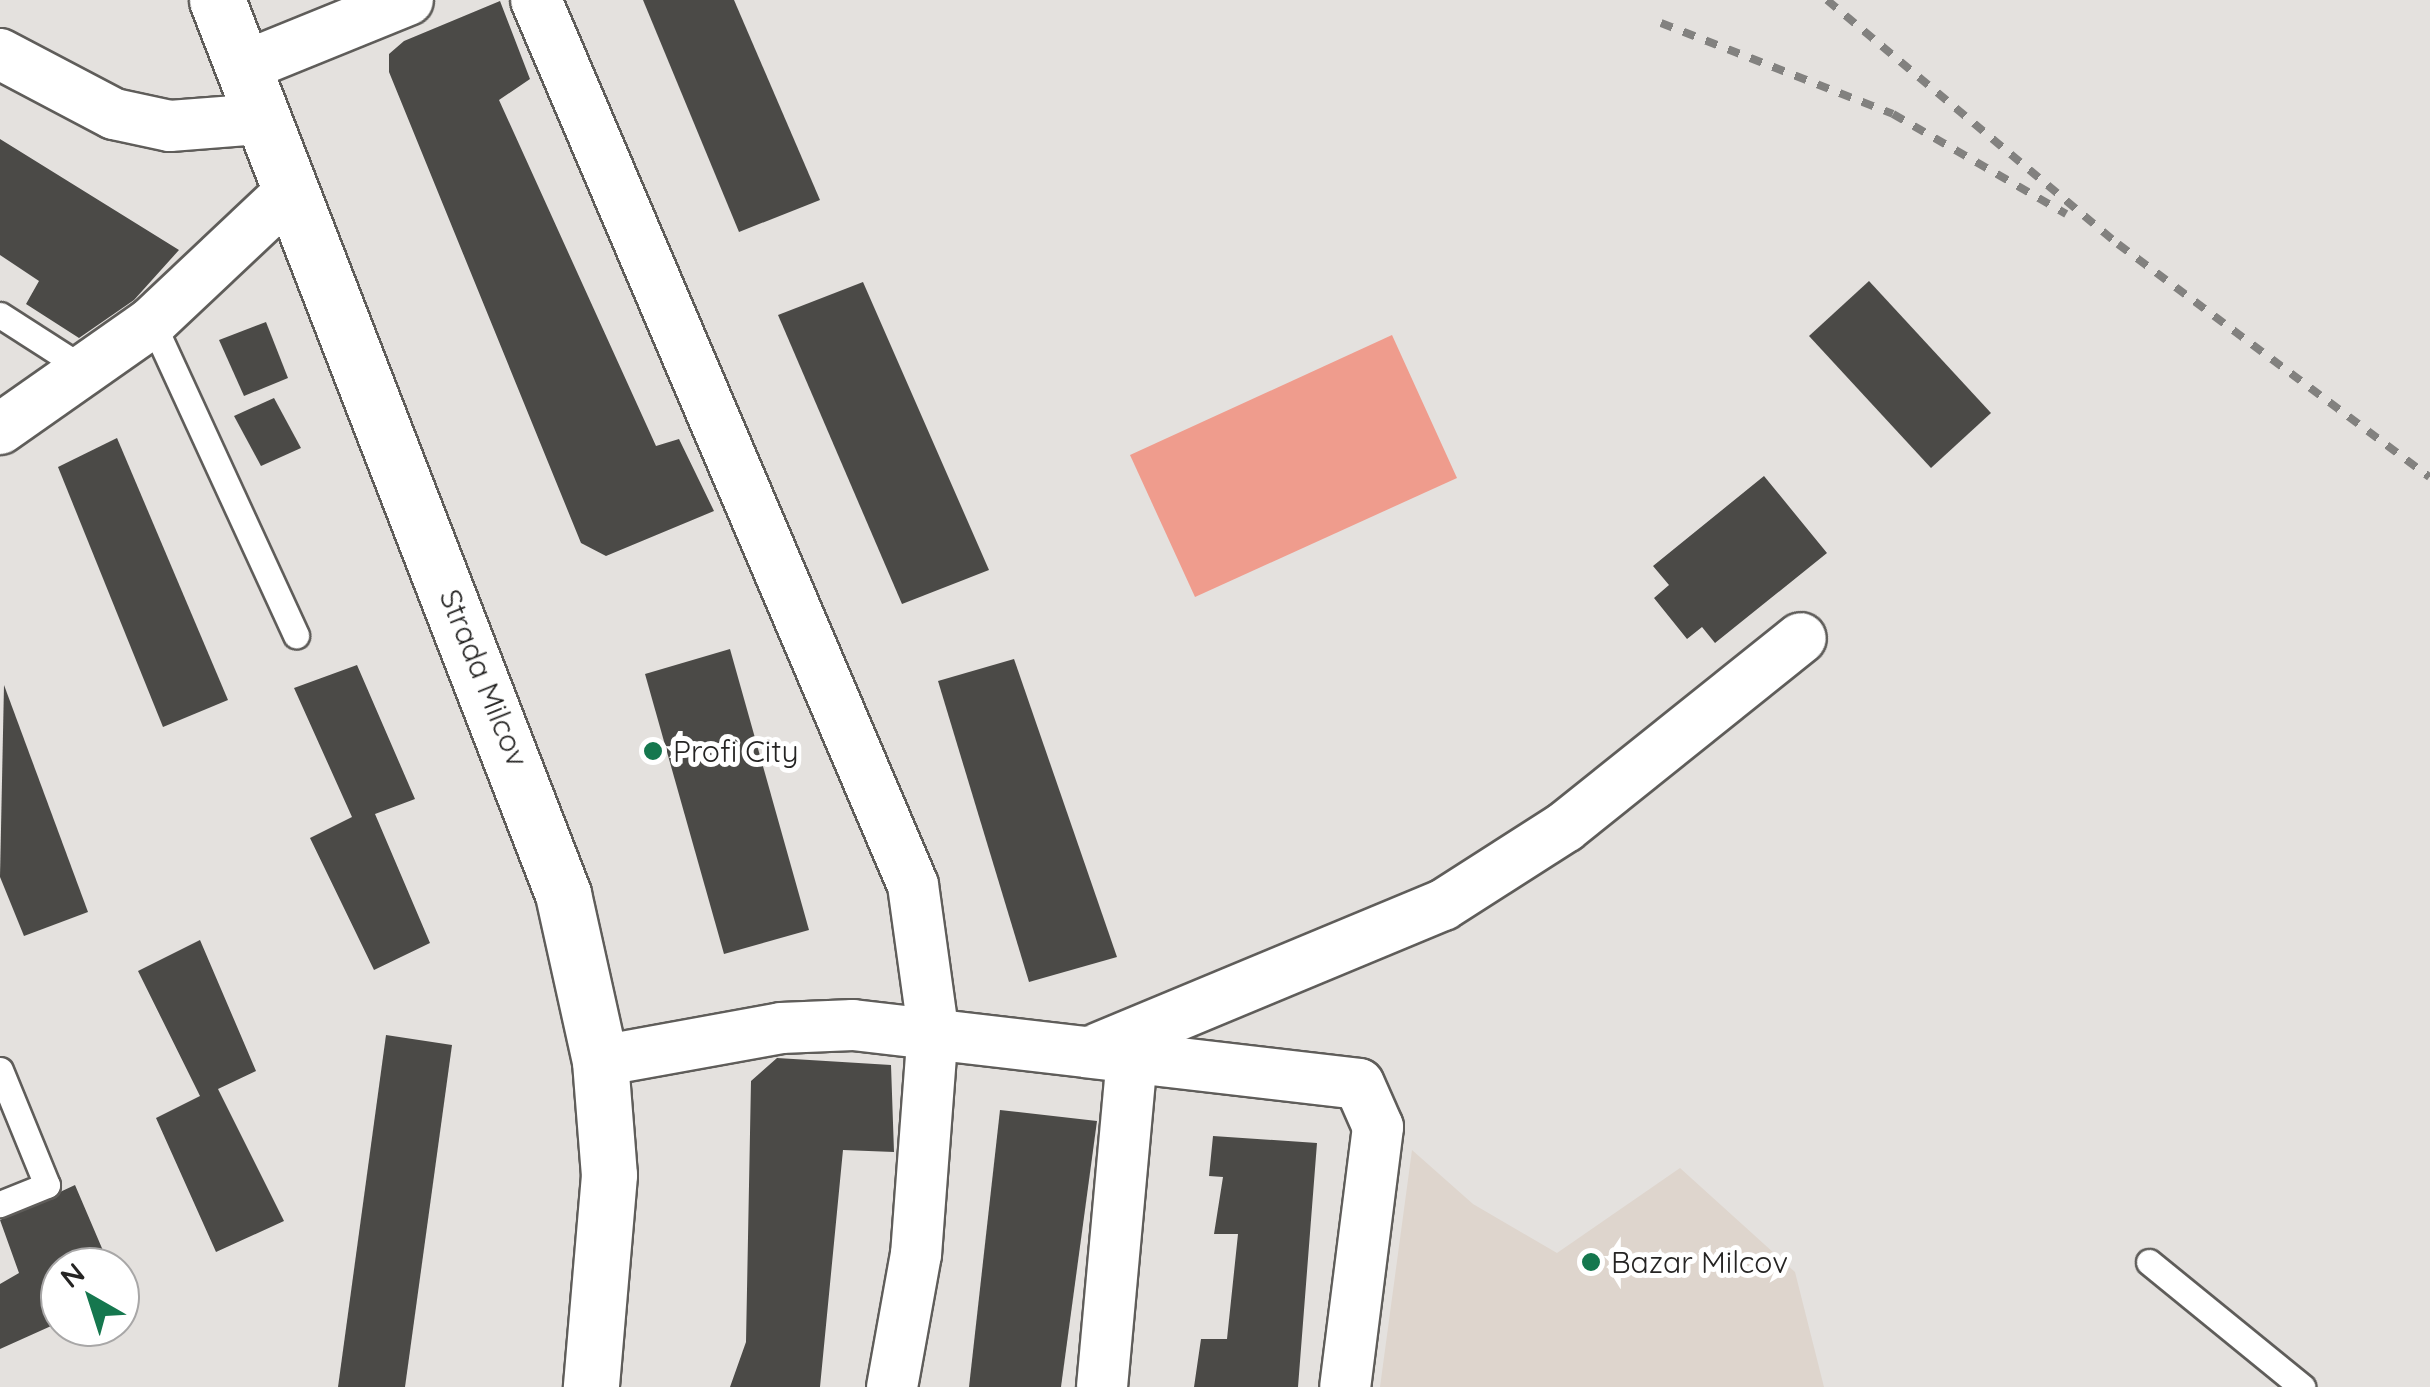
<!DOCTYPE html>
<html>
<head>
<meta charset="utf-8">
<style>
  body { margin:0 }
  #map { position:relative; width:2430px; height:1387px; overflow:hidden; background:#e4e1de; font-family:Quicksand,sans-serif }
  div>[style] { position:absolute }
  .built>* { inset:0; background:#ded5cd }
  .green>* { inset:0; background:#ef9c8d }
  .building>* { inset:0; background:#4b4a47 }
  .roads { filter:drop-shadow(2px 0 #5f5d5a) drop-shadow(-2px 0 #5f5d5a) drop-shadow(0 2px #5f5d5a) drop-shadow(0 -2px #5f5d5a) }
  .service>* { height:25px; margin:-12.5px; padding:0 12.5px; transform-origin:12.5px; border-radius:12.5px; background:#fff }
  .minor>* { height:50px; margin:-25px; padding:0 25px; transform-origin:25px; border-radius:25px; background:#fff }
  .secondary>* { height:55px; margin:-27.5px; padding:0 27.5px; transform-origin:27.5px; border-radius:27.5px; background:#fff }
  .rail>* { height:8px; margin-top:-4px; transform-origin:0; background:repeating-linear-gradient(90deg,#82817f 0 12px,transparent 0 24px) }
  .dots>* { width:28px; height:28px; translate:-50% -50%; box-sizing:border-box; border:5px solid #fff; border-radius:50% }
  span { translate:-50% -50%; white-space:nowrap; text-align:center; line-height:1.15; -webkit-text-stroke:10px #fff; paint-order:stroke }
  .street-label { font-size:30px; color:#252423 }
  .poi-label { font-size:30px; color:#252423 }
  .left { translate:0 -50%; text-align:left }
  .north { position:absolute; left:40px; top:1247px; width:100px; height:100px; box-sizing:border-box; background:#fff; border:2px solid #a8a7a7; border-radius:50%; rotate:321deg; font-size:28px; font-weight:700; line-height:40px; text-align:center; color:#252423 }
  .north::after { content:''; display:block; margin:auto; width:35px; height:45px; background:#15774e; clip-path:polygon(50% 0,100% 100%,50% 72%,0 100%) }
</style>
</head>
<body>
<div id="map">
  <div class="built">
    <i style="clip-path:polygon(1412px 1150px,1473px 1204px,1557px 1253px,1680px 1168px,1795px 1272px,1824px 1387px,1380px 1387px)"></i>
  </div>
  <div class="green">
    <i style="clip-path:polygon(1392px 335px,1457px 478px,1195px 597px,1130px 455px)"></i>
  </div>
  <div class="building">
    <i style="clip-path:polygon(643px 0,734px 0,820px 200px,739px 232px)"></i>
    <i style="clip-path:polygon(500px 1px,530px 79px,499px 100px,656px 446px,679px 439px,714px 511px,606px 556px,581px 543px,389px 72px,389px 54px,404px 41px)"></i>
    <i style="clip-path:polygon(0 139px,179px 250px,134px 300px,79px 338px,26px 304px,39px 281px,0 255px)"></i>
    <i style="clip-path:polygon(1869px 281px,1991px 413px,1931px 468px,1809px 336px)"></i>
    <i style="clip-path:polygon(863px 282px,989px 570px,902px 604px,778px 315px)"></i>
    <i style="clip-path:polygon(266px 322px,288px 378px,244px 396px,219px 340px)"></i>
    <i style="clip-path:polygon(274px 398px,301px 448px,261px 466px,234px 416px)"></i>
    <i style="clip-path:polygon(117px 438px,228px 700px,163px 727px,58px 467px)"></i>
    <i style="clip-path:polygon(1764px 476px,1827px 553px,1715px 643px,1702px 627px,1687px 639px,1654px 598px,1669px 585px,1653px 566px)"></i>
    <i style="clip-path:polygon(730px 649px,809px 930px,724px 954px,645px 674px)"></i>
    <i style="clip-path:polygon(1014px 659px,1117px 957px,1029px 982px,938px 681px)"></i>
    <i style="clip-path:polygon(357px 665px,415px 799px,375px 814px,430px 943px,374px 970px,310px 838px,352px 817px,294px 688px)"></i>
    <i style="clip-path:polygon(4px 685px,88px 912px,24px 936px,0 877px)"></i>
    <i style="clip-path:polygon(200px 940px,256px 1071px,218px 1089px,284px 1221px,216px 1252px,156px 1118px,200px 1096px,138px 971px)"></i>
    <i style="clip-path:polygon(386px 1035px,452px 1045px,405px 1387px,338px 1387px)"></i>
    <i style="clip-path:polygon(777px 1058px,891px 1065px,894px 1152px,843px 1150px,820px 1387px,730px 1387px,746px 1342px,751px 1081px)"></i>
    <i style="clip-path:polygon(1000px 1110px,1097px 1121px,1061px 1387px,969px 1387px)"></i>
    <i style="clip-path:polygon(1213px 1136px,1317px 1143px,1298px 1387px,1194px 1387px,1201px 1339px,1227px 1339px,1238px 1234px,1214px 1234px,1223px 1177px,1209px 1176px)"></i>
    <i style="clip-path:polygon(75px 1185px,110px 1267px,60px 1267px,60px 1322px,0 1349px,0 1284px,19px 1273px,0 1220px)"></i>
  </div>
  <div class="roads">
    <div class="service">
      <i style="left:0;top:315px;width:100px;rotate:32.7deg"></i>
      <i style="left:152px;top:322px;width:345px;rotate:65.3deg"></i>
      <i style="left:0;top:1070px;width:124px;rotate:67.8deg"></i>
      <i style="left:47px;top:1185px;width:51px;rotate:158deg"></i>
      <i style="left:2149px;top:1262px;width:198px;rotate:39.2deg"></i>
    </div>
    <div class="minor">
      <i style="left:536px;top:0;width:962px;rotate:66.93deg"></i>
      <i style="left:913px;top:885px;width:145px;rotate:82.1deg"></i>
      <i style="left:933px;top:1029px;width:226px;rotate:94.3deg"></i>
      <i style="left:916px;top:1254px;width:135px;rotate:100.2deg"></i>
      <i style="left:0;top:54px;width:129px;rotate:27.8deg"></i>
      <i style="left:114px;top:114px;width:57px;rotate:12.1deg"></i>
      <i style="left:170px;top:126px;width:92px;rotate:-4.4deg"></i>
      <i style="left:243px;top:67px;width:178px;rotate:-22.1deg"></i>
      <i style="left:0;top:429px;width:186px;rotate:-35.1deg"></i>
      <i style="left:152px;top:322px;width:190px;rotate:-43.3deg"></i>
      <i style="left:1099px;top:1048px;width:373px;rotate:-22.6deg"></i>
      <i style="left:1443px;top:905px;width:145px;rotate:-32.6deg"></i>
      <i style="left:1565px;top:827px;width:302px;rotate:-38.7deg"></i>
      <i style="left:600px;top:1061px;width:184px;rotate:-10.3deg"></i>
      <i style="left:781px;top:1028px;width:72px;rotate:-2.4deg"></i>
      <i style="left:853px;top:1025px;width:509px;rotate:6.65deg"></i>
      <i style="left:1359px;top:1084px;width:47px;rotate:66.2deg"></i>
      <i style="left:1378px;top:1127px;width:262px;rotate:97.2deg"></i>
      <i style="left:1102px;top:1387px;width:333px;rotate:-84.8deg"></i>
    </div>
    <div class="secondary">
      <i style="left:217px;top:0;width:959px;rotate:68.84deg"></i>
      <i style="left:563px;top:894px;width:171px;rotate:77.5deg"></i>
      <i style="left:600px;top:1061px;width:114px;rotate:85.5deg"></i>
      <i style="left:609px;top:1175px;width:213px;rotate:94.9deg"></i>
    </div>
  </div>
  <div class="rail">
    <i style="left:1827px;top:0;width:380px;rotate:40deg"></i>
    <i style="left:2118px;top:244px;width:389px;rotate:36.8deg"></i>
    <i style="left:1661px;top:23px;width:249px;rotate:21.4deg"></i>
    <i style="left:1893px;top:114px;width:200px;rotate:30deg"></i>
  </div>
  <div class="dots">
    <i style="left:653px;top:751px;background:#15774e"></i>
    <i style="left:1591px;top:1262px;background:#15774e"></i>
  </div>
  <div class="street-label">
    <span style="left:484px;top:678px;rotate:68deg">Strada Milcov</span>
  </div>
  <div class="poi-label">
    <span class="left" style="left:673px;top:751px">Profi City</span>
    <span class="left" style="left:1611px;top:1262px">Bazar Milcov</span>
  </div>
  <div class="north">N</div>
</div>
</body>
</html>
